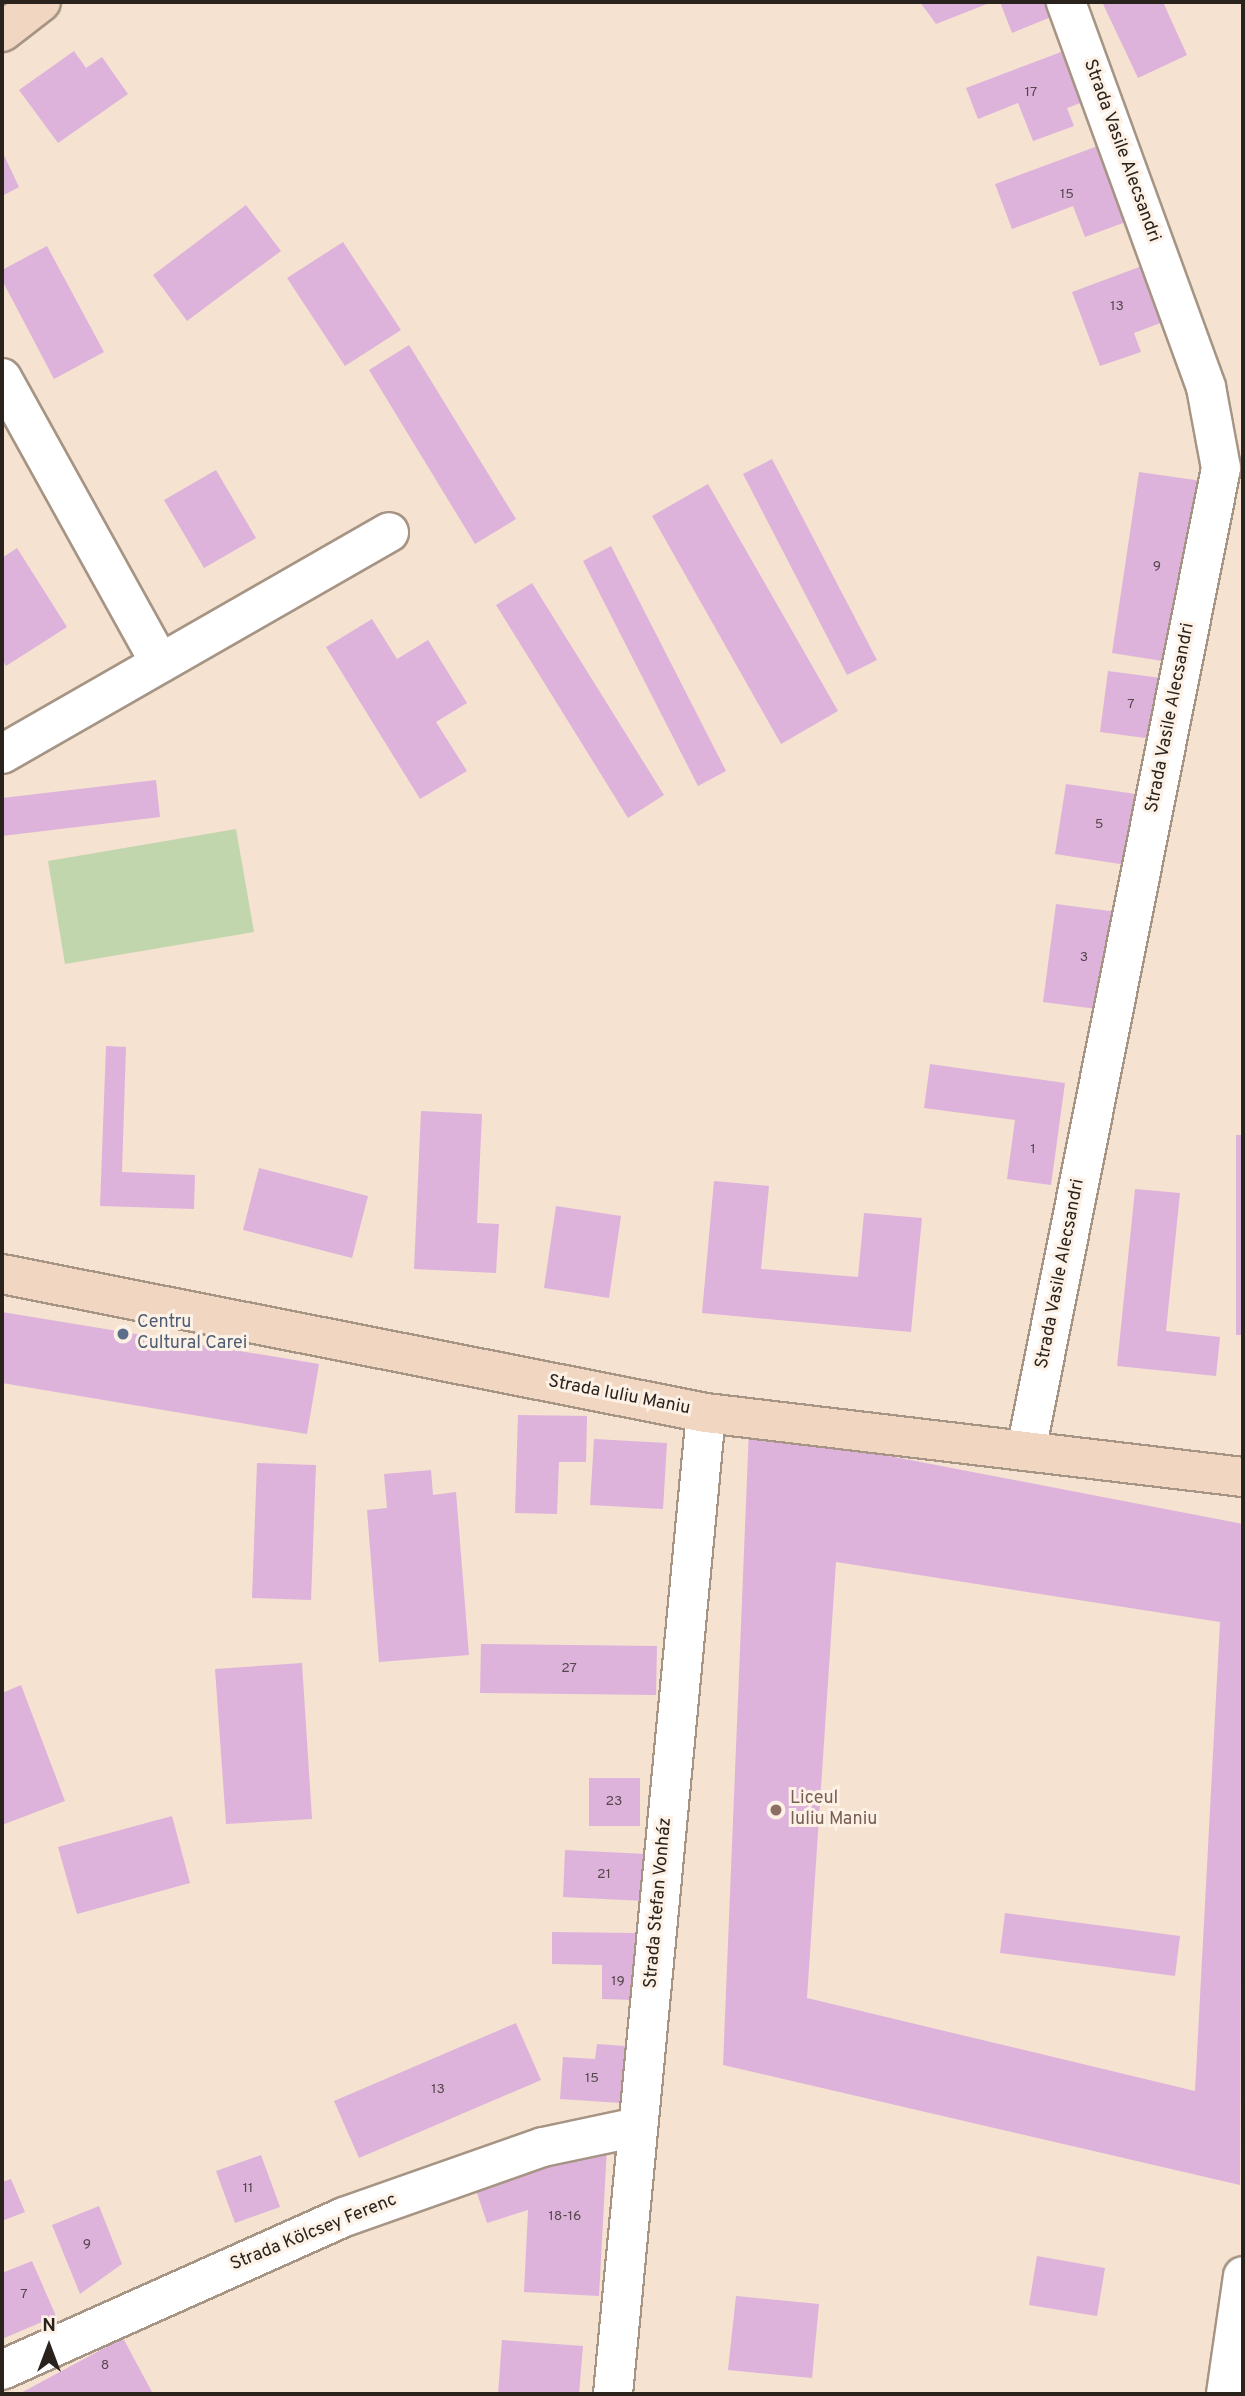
<!DOCTYPE html>
<html>
<head>
<meta charset="utf-8">
<style>
  body { margin:0 }
  #map { position:relative; width:1245px; height:2396px; overflow:hidden; background:#f5e2d0; font-family:Overpass,sans-serif }
  div>[style] { position:absolute }
  .green>* { inset:0; background:#c2d6ae }
  .building>* { inset:0; background:#ddb3dc }
  .roads { filter:drop-shadow(2px 0 #a69484) drop-shadow(-2px 0 #a69484) drop-shadow(0 2px #a69484) drop-shadow(0 -2px #a69484) }
  .street>* { height:38px; margin:-19px; padding:0 19px; transform-origin:19px; border-radius:19px; background:#fff }
  .secondary>* { height:38px; margin:-19px; padding:0 19px; transform-origin:19px; border-radius:19px; background:#f1d7c1 }
  .dots>* { width:19px; height:19px; translate:-50% -50%; box-sizing:border-box; border:4px solid #fdf1e6; border-radius:50% }
  span { translate:-50% -50%; white-space:nowrap; text-align:center; line-height:1.15; -webkit-text-stroke:6px #fdf1e6; paint-order:stroke }
  .number-label { font-size:14px; color:#57474d }
  .number-label span { -webkit-text-stroke-width:0 }
  .street-label { font-size:18px; color:#2a231d }
  .service-label { font-size:18px; color:#4e5e75 }
  .left { translate:0 -50%; text-align:left }
  .education-label { font-size:18px; color:#785e54 }
  .frame { position:absolute; inset:0; border:4px solid #2a231d; pointer-events:none }
  .north { position:absolute; left:14px; top:2312px; width:70px; height:70px; -webkit-text-stroke:5px #fdf1e6; paint-order:stroke; rotate:0deg; font-size:19px; font-weight:700; line-height:28px; text-align:center; color:#2a231d }
  .north::after { content:''; display:block; margin:auto; width:24px; height:32px; background:#2a231d; clip-path:polygon(50% 0,100% 100%,50% 72%,0 100%) }
</style>
</head>
<body>
<div id="map">
  <div class="green">
    <i style="clip-path:polygon(236px 829px,254px 932px,65px 964px,48px 861px)"></i>
  </div>
  <div class="building">
    <i style="clip-path:polygon(920px 2px,992px 2px,936px 24px)"></i>
    <i style="clip-path:polygon(1000px 2px,1057px 2px,1061px 13px,1012px 33px)"></i>
    <i style="clip-path:polygon(1163px 2px,1187px 55px,1138px 78px,1103px 4px)"></i>
    <i style="clip-path:polygon(1077px 46px,1097px 97px,1067px 108px,1074px 126px,1033px 141px,1018px 103px,978px 119px,966px 88px)"></i>
    <i style="clip-path:polygon(74px 51px,86px 68px,102px 57px,128px 94px,58px 143px,19px 90px)"></i>
    <i style="clip-path:polygon(1114px 140px,1142px 216px,1085px 237px,1073px 206px,1012px 229px,995px 184px)"></i>
    <i style="clip-path:polygon(2px 151px,19px 187px,2px 196px)"></i>
    <i style="clip-path:polygon(246px 205px,281px 251px,187px 321px,153px 275px)"></i>
    <i style="clip-path:polygon(343px 242px,401px 330px,345px 366px,287px 278px)"></i>
    <i style="clip-path:polygon(47px 246px,104px 352px,54px 379px,2px 280px,2px 270px)"></i>
    <i style="clip-path:polygon(1142px 266px,1163px 322px,1134px 333px,1141px 352px,1100px 366px,1072px 292px)"></i>
    <i style="clip-path:polygon(409px 345px,516px 519px,475px 544px,369px 370px)"></i>
    <i style="clip-path:polygon(772px 459px,877px 660px,847px 675px,743px 474px)"></i>
    <i style="clip-path:polygon(216px 470px,256px 538px,204px 568px,164px 500px)"></i>
    <i style="clip-path:polygon(1139px 472px,1202px 481px,1175px 663px,1112px 653px)"></i>
    <i style="clip-path:polygon(708px 484px,838px 711px,781px 744px,652px 516px)"></i>
    <i style="clip-path:polygon(611px 546px,726px 771px,698px 786px,583px 561px)"></i>
    <i style="clip-path:polygon(17px 548px,67px 627px,6px 666px,2px 659px,2px 558px)"></i>
    <i style="clip-path:polygon(532px 583px,664px 795px,628px 818px,496px 605px)"></i>
    <i style="clip-path:polygon(372px 619px,397px 659px,428px 640px,467px 703px,436px 722px,467px 771px,420px 799px,326px 647px)"></i>
    <i style="clip-path:polygon(1108px 671px,1161px 678px,1153px 739px,1100px 732px)"></i>
    <i style="clip-path:polygon(156px 780px,160px 817px,2px 836px,2px 798px)"></i>
    <i style="clip-path:polygon(1066px 784px,1143px 795px,1133px 866px,1055px 854px)"></i>
    <i style="clip-path:polygon(1056px 904px,1125px 913px,1112px 1011px,1043px 1002px)"></i>
    <i style="clip-path:polygon(106px 1046px,126px 1047px,122px 1172px,195px 1175px,194px 1209px,100px 1206px)"></i>
    <i style="clip-path:polygon(930px 1064px,1065px 1083px,1051px 1185px,1007px 1179px,1015px 1120px,924px 1108px)"></i>
    <i style="clip-path:polygon(421px 1111px,482px 1114px,477px 1223px,499px 1224px,496px 1273px,414px 1269px)"></i>
    <i style="clip-path:polygon(1236px 1135px,1243px 1135px,1243px 1335px,1236px 1335px)"></i>
    <i style="clip-path:polygon(259px 1168px,368px 1196px,352px 1258px,243px 1230px)"></i>
    <i style="clip-path:polygon(714px 1181px,769px 1186px,761px 1269px,858px 1277px,864px 1213px,922px 1218px,911px 1332px,702px 1313px)"></i>
    <i style="clip-path:polygon(1135px 1189px,1180px 1193px,1166px 1331px,1220px 1337px,1216px 1376px,1117px 1366px)"></i>
    <i style="clip-path:polygon(556px 1206px,621px 1216px,609px 1298px,544px 1288px)"></i>
    <i style="clip-path:polygon(2px 1312px,319px 1364px,307px 1434px,2px 1383px)"></i>
    <i style="clip-path:polygon(518px 1415px,587px 1416px,586px 1462px,559px 1462px,557px 1514px,515px 1513px)"></i>
    <i style="clip-path:polygon(evenodd,749px 1429px,1243px 1524px,1240px 2185px,723px 2065px,749px 1429px,836px 1562px,1220px 1622px,1195px 2091px,807px 1998px,836px 1562px)"></i>
    <i style="clip-path:polygon(594px 1439px,667px 1443px,663px 1509px,590px 1505px)"></i>
    <i style="clip-path:polygon(257px 1463px,316px 1465px,311px 1600px,252px 1598px)"></i>
    <i style="clip-path:polygon(431px 1470px,433px 1495px,456px 1492px,469px 1655px,379px 1662px,367px 1510px,387px 1508px,384px 1474px)"></i>
    <i style="clip-path:polygon(481px 1644px,657px 1646px,656px 1695px,480px 1693px)"></i>
    <i style="clip-path:polygon(302px 1663px,312px 1819px,226px 1824px,215px 1669px)"></i>
    <i style="clip-path:polygon(21px 1685px,65px 1801px,2px 1825px,2px 1693px)"></i>
    <i style="clip-path:polygon(589px 1778px,640px 1778px,640px 1826px,589px 1826px)"></i>
    <i style="clip-path:polygon(172px 1816px,190px 1883px,77px 1914px,58px 1847px)"></i>
    <i style="clip-path:polygon(565px 1850px,646px 1854px,644px 1901px,563px 1897px)"></i>
    <i style="clip-path:polygon(1005px 1913px,1180px 1936px,1175px 1976px,1000px 1953px)"></i>
    <i style="clip-path:polygon(552px 1932px,635px 1933px,634px 2000px,602px 1999px,602px 1965px,552px 1964px)"></i>
    <i style="clip-path:polygon(516px 2023px,541px 2080px,359px 2158px,334px 2101px)"></i>
    <i style="clip-path:polygon(597px 2044px,625px 2046px,621px 2103px,560px 2099px,563px 2057px,595px 2059px)"></i>
    <i style="clip-path:polygon(607px 2147px,599px 2296px,524px 2292px,528px 2210px,487px 2223px,476px 2190px)"></i>
    <i style="clip-path:polygon(261px 2155px,280px 2207px,235px 2223px,216px 2171px)"></i>
    <i style="clip-path:polygon(11px 2179px,25px 2212px,2px 2221px,2px 2182px)"></i>
    <i style="clip-path:polygon(99px 2206px,122px 2264px,80px 2294px,52px 2225px)"></i>
    <i style="clip-path:polygon(1037px 2256px,1105px 2268px,1097px 2316px,1029px 2305px)"></i>
    <i style="clip-path:polygon(32px 2261px,56px 2316px,2px 2339px,2px 2273px)"></i>
    <i style="clip-path:polygon(736px 2296px,819px 2304px,812px 2378px,728px 2370px)"></i>
    <i style="clip-path:polygon(123px 2338px,153px 2394px,19px 2394px)"></i>
    <i style="clip-path:polygon(502px 2340px,583px 2346px,579px 2394px,498px 2394px)"></i>
  </div>
  <div class="roads">
    <div class="street">
      <i style="left:2px;top:378px;width:326px;rotate:61deg"></i>
      <i style="left:2px;top:754px;width:446px;rotate:-29.8deg"></i>
      <i style="left:1026px;top:1451px;width:1002px;rotate:-78.78deg"></i>
      <i style="left:1221px;top:468px;width:82px;rotate:-100.5deg"></i>
      <i style="left:1206px;top:387px;width:410px;rotate:-110deg"></i>
      <i style="left:2px;top:2370px;width:375px;rotate:-24.1deg"></i>
      <i style="left:344px;top:2217px;width:211px;rotate:-19.4deg"></i>
      <i style="left:543px;top:2147px;width:96px;rotate:-12deg"></i>
      <i style="left:613px;top:2394px;width:985px;rotate:-84.58deg"></i>
      <i style="left:1226px;top:2394px;width:119px;rotate:-81.8deg"></i>
    </div>
    <div class="secondary">
      <i style="left:2px;top:32px;width:49px;rotate:-37.6deg"></i>
      <i style="left:2px;top:1274px;width:718px;rotate:11.17deg"></i>
      <i style="left:706px;top:1413px;width:541px;rotate:6.8deg"></i>
    </div>
  </div>
  <div class="dots">
    <i style="left:123px;top:1334px;background:#5c6f8a"></i>
    <i style="left:776px;top:1810px;background:#8d6e63"></i>
  </div>
  <div class="number-label">
    <span style="left:1031px;top:93px">17</span>
    <span style="left:1067px;top:195px">15</span>
    <span style="left:1117px;top:307px">13</span>
    <span style="left:1157px;top:567px">9</span>
    <span style="left:1131px;top:705px">7</span>
    <span style="left:1099px;top:825px">5</span>
    <span style="left:1084px;top:958px">3</span>
    <span style="left:1033px;top:1150px">1</span>
    <span style="left:569px;top:1669px">27</span>
    <span style="left:614px;top:1802px">23</span>
    <span style="left:604px;top:1875px">21</span>
    <span style="left:618px;top:1982px">19</span>
    <span style="left:592px;top:2079px">15</span>
    <span style="left:438px;top:2090px">13</span>
    <span style="left:248px;top:2189px">11</span>
    <span style="left:565px;top:2217px">18-16</span>
    <span style="left:87px;top:2245px">9</span>
    <span style="left:24px;top:2295px">7</span>
    <span style="left:105px;top:2366px">8</span>
  </div>
  <div class="street-label">
    <span style="left:1121px;top:151px;rotate:70deg">Strada Vasile Alecsandri</span>
    <span style="left:1171px;top:718px;rotate:-79deg">Strada Vasile Alecsandri</span>
    <span style="left:1061px;top:1274px;rotate:-79deg">Strada Vasile Alecsandri</span>
    <span style="left:619px;top:1396px;rotate:11deg">Strada Iuliu Maniu</span>
    <span style="left:659px;top:1903px;rotate:-85deg">Strada Stefan Vonház</span>
    <span style="left:314px;top:2233px;rotate:-22deg">Strada Kölcsey Ferenc</span>
  </div>
  <div class="service-label">
    <span class="left" style="left:137px;top:1334px">Centru<br>Cultural Carei</span>
  </div>
  <div class="education-label">
    <span class="left" style="left:790px;top:1810px">Liceul<br>Iuliu Maniu</span>
  </div>
  <div class="frame"></div>
  <div class="north">N</div>
</div>
</body>
</html>
